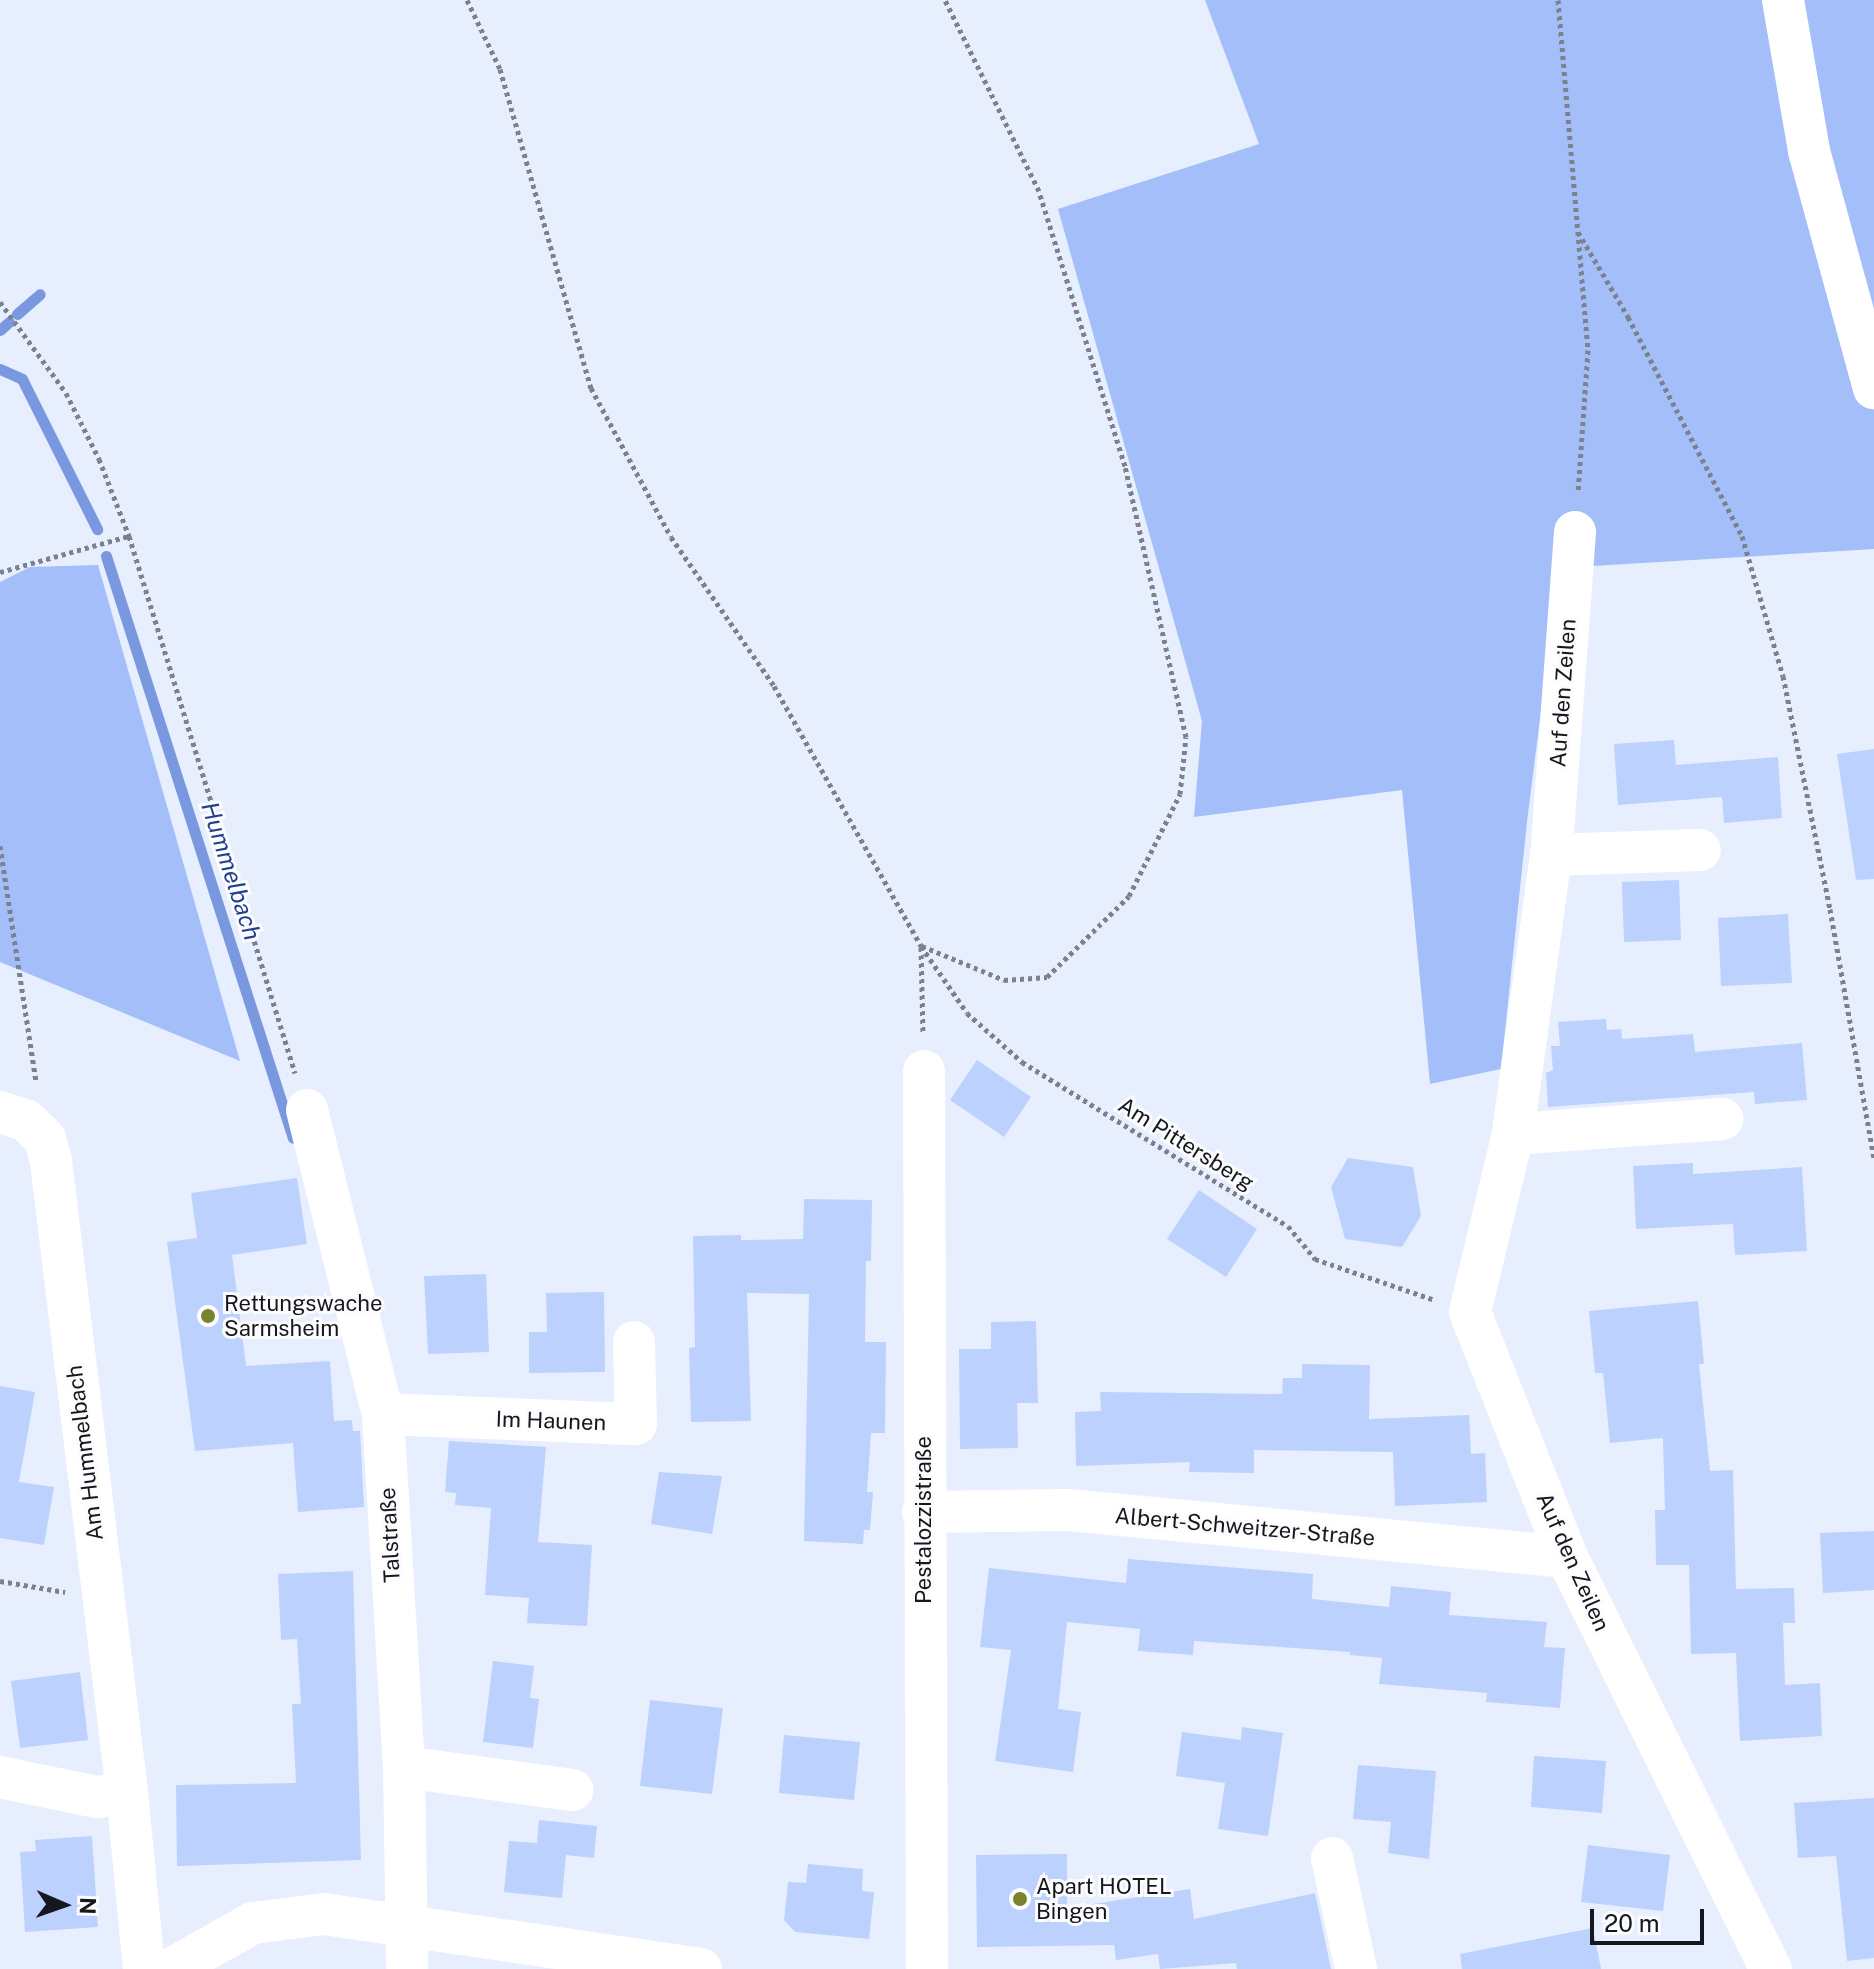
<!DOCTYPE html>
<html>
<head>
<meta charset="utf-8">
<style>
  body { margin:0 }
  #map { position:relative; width:1874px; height:1969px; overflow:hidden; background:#e7efff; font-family:"Public Sans",sans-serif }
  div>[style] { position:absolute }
  .forest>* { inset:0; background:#a3bef9 }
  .stream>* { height:11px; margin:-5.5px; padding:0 5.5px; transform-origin:5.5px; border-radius:5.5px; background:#7998df }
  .building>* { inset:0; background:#bcd1fd }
  .path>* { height:5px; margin-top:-2.5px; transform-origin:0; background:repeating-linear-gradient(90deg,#7c828d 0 4px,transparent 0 8px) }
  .minor>* { height:42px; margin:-21px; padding:0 21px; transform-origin:21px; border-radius:21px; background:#fff }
  .dots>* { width:22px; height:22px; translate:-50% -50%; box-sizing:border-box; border:4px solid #fcfcfc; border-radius:50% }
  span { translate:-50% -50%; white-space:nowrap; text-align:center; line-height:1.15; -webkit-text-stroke:6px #fcfcfc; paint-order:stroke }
  .street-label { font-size:22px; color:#14171e }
  .poi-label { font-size:22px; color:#14171e }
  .left { translate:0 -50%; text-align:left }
  .water-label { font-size:24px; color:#213f92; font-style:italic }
  .north { position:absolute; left:24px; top:1865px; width:80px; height:80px; -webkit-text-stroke:6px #fcfcfc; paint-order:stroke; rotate:92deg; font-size:22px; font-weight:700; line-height:32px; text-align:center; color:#14171e }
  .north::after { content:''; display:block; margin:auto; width:28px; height:36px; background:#14171e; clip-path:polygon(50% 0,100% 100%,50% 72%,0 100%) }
  .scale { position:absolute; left:1590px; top:1909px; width:114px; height:36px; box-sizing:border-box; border:4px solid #14171e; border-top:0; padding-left:10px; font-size:24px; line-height:28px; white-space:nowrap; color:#14171e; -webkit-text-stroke:6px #fcfcfc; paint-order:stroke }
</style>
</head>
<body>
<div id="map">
  <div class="forest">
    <i style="clip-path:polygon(1205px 0,1874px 0,1874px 549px,1559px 568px,1527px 822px,1501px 1069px,1430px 1084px,1402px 790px,1194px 817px,1202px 721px,1058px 209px,1259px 144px)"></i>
    <i style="clip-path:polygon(98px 565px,240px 1061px,0 962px,0 582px,30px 567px)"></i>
  </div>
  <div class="stream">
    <i style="left:17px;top:314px;width:30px;rotate:-41deg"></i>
    <i style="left:0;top:330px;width:12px;rotate:-42deg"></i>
    <i style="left:0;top:369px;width:24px;rotate:24deg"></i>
    <i style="left:22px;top:379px;width:168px;rotate:63.4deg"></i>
    <i style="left:106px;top:556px;width:611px;rotate:72.19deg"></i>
  </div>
  <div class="building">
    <i style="clip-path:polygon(1674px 740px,1676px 765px,1778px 757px,1782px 818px,1724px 823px,1722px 797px,1618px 805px,1614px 744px)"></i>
    <i style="clip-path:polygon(1874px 749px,1874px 879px,1856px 880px,1837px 754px)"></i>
    <i style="clip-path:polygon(1679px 880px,1681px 940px,1624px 942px,1622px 882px)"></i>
    <i style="clip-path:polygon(1788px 914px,1792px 983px,1721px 986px,1718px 918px)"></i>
    <i style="clip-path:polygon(1606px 1019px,1607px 1030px,1621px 1029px,1622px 1039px,1693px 1034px,1695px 1052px,1802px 1043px,1807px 1100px,1755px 1104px,1754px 1092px,1548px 1107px,1546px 1073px,1553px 1070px,1551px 1046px,1560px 1046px,1558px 1022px)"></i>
    <i style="clip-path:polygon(977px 1060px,1031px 1097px,1004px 1137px,950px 1100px)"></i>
    <i style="clip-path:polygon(1348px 1158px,1413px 1167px,1421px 1216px,1402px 1247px,1345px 1239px,1331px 1187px)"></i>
    <i style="clip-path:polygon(1693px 1163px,1693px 1174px,1802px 1167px,1807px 1251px,1735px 1255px,1733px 1224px,1636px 1229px,1633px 1166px)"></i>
    <i style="clip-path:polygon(297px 1178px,307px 1244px,232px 1255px,246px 1366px,330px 1361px,334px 1421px,352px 1420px,353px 1431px,360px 1431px,364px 1507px,298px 1512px,293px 1443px,195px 1451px,167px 1242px,197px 1238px,191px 1193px)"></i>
    <i style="clip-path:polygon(1199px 1190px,1257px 1229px,1226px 1277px,1167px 1239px)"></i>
    <i style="clip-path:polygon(804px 1199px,872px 1200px,871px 1261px,866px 1261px,865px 1342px,886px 1342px,885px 1433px,871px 1433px,867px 1492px,873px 1492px,870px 1530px,864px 1530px,863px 1544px,804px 1541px,809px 1294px,747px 1293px,751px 1421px,691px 1422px,689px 1348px,695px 1347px,693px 1236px,741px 1235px,741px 1240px,803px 1239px)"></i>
    <i style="clip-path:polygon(486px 1274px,489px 1352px,428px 1354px,424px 1276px)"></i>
    <i style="clip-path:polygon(604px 1292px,605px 1372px,529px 1373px,529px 1332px,547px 1332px,546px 1293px)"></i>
    <i style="clip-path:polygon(1698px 1301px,1704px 1364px,1699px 1364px,1710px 1471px,1733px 1470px,1736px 1589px,1794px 1588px,1795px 1623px,1783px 1623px,1785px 1685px,1820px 1683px,1822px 1736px,1740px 1741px,1736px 1653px,1691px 1654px,1689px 1565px,1656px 1565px,1655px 1510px,1665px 1510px,1663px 1438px,1610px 1443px,1603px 1373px,1595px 1373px,1589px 1311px)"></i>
    <i style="clip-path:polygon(1036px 1321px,1038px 1403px,1017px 1403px,1018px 1448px,960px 1449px,959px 1349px,991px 1349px,991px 1322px)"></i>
    <i style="clip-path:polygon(1302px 1364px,1370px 1365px,1369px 1419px,1469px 1415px,1471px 1454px,1485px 1453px,1487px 1502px,1395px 1506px,1393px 1452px,1254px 1450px,1254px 1473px,1189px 1472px,1190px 1462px,1076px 1466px,1075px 1412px,1101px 1411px,1100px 1392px,1282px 1394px,1283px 1378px,1302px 1378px)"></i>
    <i style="clip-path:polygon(0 1386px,35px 1392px,19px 1482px,54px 1487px,44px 1545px,0 1538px)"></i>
    <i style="clip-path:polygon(449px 1441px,546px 1447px,538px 1542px,592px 1545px,587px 1626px,527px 1623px,529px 1598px,485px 1595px,491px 1508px,455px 1505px,456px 1493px,445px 1492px)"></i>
    <i style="clip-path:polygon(659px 1472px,722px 1476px,712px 1534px,651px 1524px)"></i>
    <i style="clip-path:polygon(1874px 1531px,1874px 1590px,1823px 1593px,1820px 1533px)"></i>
    <i style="clip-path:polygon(1128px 1559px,1313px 1574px,1312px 1599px,1389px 1607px,1391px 1586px,1451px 1592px,1449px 1615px,1547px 1622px,1544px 1647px,1565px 1648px,1560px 1708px,1486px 1702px,1487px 1693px,1379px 1684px,1382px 1658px,1350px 1655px,1350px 1652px,1194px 1641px,1193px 1655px,1138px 1651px,1140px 1629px,1067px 1622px,1058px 1709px,1081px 1712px,1073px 1772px,995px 1761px,1011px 1650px,980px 1647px,989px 1568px,1126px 1583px)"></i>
    <i style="clip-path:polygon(353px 1571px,361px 1860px,177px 1866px,176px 1785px,296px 1783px,292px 1704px,301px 1704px,297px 1639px,281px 1640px,278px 1574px)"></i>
    <i style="clip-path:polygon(493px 1661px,534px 1666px,530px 1698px,539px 1699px,533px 1748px,483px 1742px)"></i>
    <i style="clip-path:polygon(80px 1672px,88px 1740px,20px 1748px,11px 1681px)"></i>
    <i style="clip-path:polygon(650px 1700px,723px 1708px,712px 1794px,640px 1786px)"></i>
    <i style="clip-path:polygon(1242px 1727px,1283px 1733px,1268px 1836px,1218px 1829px,1225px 1783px,1176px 1776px,1182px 1732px,1241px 1740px)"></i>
    <i style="clip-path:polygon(784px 1735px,860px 1742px,854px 1800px,779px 1793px)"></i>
    <i style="clip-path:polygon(1534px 1756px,1606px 1761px,1602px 1813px,1531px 1807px)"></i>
    <i style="clip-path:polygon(1358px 1765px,1436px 1771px,1429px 1859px,1388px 1853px,1391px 1822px,1353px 1819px)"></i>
    <i style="clip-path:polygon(1874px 1798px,1874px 1958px,1847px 1961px,1836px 1856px,1798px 1858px,1794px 1803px)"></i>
    <i style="clip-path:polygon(539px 1820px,597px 1826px,594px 1858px,566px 1855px,562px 1898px,504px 1892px,509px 1841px,537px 1843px)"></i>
    <i style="clip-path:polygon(92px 1836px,98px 1927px,25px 1932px,20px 1852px,36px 1851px,35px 1840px)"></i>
    <i style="clip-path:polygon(1588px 1845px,1670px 1855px,1663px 1911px,1581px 1902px)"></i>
    <i style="clip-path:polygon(1067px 1854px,1067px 1908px,1190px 1889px,1194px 1919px,1315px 1893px,1331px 1969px,1237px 1969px,1236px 1963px,1160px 1969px,1158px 1954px,1116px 1960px,1114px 1945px,977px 1947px,976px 1855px)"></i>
    <i style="clip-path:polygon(808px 1864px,863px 1869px,862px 1891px,874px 1892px,869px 1939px,795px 1932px,784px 1920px,788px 1882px,806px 1883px)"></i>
    <i style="clip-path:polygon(1593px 1928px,1601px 1969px,1462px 1969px,1460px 1954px)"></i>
  </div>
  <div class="path">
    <i style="left:467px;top:0;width:76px;rotate:64.4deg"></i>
    <i style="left:500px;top:69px;width:332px;rotate:74.1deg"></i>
    <i style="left:591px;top:388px;width:169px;rotate:61.8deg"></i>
    <i style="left:671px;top:537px;width:181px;rotate:55.3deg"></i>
    <i style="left:774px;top:686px;width:299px;rotate:60.5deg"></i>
    <i style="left:921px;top:946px;width:81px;rotate:55.5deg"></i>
    <i style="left:967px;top:1013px;width:74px;rotate:41.7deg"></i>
    <i style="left:1022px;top:1062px;width:312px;rotate:31.7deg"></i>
    <i style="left:1288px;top:1226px;width:43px;rotate:50.7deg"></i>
    <i style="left:1315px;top:1259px;width:124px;rotate:18.9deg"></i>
    <i style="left:1558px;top:0;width:351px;rotate:85.1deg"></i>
    <i style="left:1588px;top:350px;width:143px;rotate:94deg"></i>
    <i style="left:1578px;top:232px;width:99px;rotate:59.5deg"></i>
    <i style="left:1628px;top:317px;width:247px;rotate:62.5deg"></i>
    <i style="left:1742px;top:536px;width:146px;rotate:73.7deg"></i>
    <i style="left:1783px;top:676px;width:238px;rotate:78.6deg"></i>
    <i style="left:1830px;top:909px;width:254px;rotate:80deg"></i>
    <i style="left:0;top:302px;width:112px;rotate:54deg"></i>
    <i style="left:66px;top:393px;width:74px;rotate:63.4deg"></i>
    <i style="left:99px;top:459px;width:83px;rotate:68.7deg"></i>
    <i style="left:129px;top:536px;width:562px;rotate:72.82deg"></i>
    <i style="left:0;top:572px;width:134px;rotate:-15.6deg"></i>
    <i style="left:0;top:846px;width:239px;rotate:81.3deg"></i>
    <i style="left:922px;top:946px;width:89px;rotate:22.5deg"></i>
    <i style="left:1004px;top:980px;width:43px;rotate:-4deg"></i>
    <i style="left:1047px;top:977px;width:115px;rotate:-44.6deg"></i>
    <i style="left:1129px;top:896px;width:114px;rotate:-63.4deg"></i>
    <i style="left:1180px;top:794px;width:57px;rotate:-84deg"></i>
    <i style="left:1186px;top:737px;width:278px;rotate:-102.7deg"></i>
    <i style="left:1125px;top:466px;width:288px;rotate:-107.4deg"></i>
    <i style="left:1039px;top:191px;width:213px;rotate:-116.2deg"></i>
    <i style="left:921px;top:947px;width:86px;rotate:88.7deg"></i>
    <i style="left:0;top:1581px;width:66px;rotate:9.6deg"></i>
  </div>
  <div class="minor">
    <i style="left:1783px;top:0;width:153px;rotate:80.2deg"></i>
    <i style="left:1809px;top:151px;width:246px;rotate:74.7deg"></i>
    <i style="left:1575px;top:532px;width:324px;rotate:94.2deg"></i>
    <i style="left:1551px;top:855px;width:282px;rotate:97.8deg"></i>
    <i style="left:1513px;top:1134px;width:183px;rotate:103.6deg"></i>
    <i style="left:1470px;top:1312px;width:264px;rotate:68.4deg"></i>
    <i style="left:1567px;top:1557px;width:460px;rotate:63.7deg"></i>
    <i style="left:1551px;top:855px;width:149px;rotate:-1.9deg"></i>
    <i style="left:924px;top:1071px;width:898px;rotate:89.81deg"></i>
    <i style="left:307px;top:1110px;width:313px;rotate:76deg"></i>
    <i style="left:383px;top:1414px;width:354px;rotate:86.6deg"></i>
    <i style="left:404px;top:1767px;width:202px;rotate:89.1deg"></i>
    <i style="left:0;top:1112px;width:28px;rotate:18deg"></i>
    <i style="left:27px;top:1121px;width:25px;rotate:45deg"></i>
    <i style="left:45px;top:1139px;width:23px;rotate:75deg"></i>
    <i style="left:51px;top:1161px;width:636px;rotate:83.13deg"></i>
    <i style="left:127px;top:1792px;width:178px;rotate:84.5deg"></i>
    <i style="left:1513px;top:1134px;width:210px;rotate:-4.1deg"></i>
    <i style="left:383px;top:1414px;width:253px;rotate:2.3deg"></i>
    <i style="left:636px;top:1424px;width:82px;rotate:-91.4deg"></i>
    <i style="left:923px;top:1512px;width:145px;rotate:-0.8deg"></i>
    <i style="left:1068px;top:1510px;width:501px;rotate:5.38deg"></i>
    <i style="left:404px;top:1767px;width:170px;rotate:7.8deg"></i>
    <i style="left:0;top:1777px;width:99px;rotate:11.7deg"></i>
    <i style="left:97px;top:1797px;width:30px;rotate:-9deg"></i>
    <i style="left:1332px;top:1858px;width:114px;rotate:77.8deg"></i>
    <i style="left:171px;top:1969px;width:94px;rotate:-29.3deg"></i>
    <i style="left:253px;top:1923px;width:72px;rotate:-7.2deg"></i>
    <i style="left:324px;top:1914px;width:381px;rotate:8.3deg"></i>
  </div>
  <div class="dots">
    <i style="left:208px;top:1316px;background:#79832f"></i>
    <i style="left:1020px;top:1899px;background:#79832f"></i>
  </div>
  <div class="street-label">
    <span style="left:1563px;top:693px;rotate:-86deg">Auf den Zeilen</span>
    <span style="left:1186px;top:1144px;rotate:32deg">Am Pittersberg</span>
    <span style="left:551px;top:1421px;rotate:2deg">Im Haunen</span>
    <span style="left:85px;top:1453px;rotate:-97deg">Am Hummelbach</span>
    <span style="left:924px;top:1520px;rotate:-90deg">Pestalozzistraße</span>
    <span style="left:1245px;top:1527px;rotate:5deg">Albert-Schweitzer-Straße</span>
    <span style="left:390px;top:1535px;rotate:-93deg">Talstraße</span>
    <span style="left:1573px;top:1562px;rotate:66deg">Auf den Zeilen</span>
  </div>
  <div class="poi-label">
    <span class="left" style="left:224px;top:1316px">Rettungswache<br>Sarmsheim</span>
    <span class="left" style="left:1036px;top:1899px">Apart HOTEL<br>Bingen</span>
  </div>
  <div class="water-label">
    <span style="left:231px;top:871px;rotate:72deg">Hummelbach</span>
  </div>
  <div class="north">N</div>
  <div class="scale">20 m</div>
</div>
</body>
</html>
